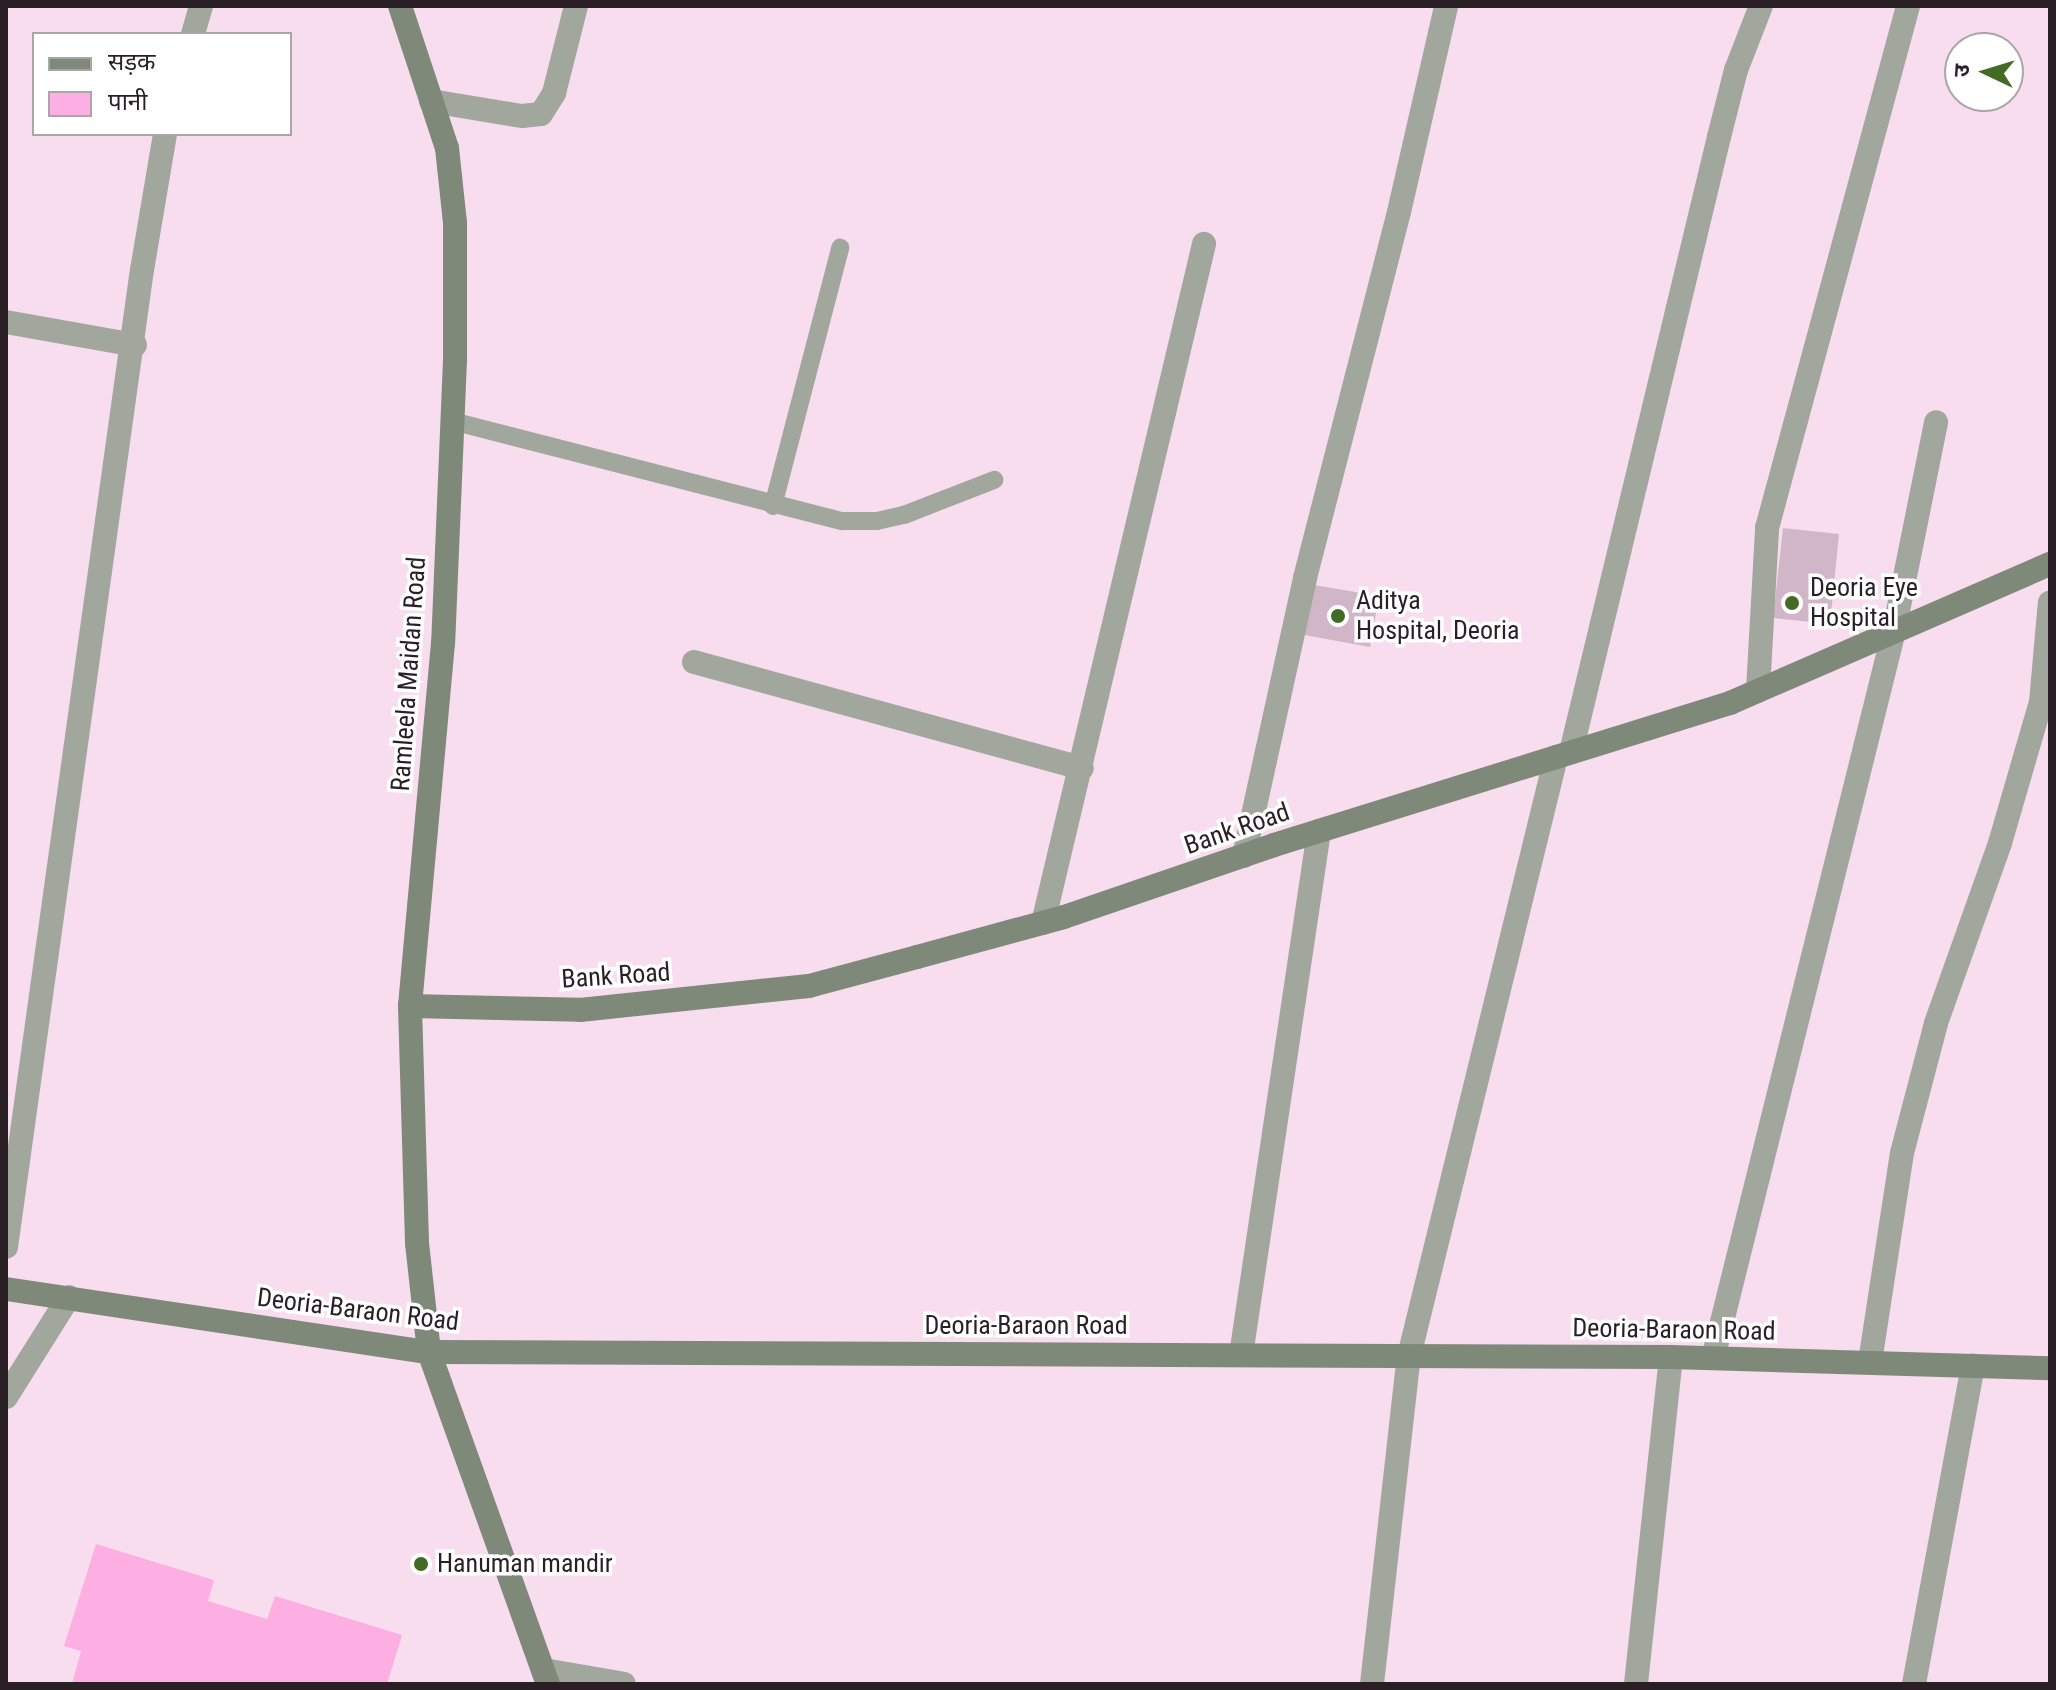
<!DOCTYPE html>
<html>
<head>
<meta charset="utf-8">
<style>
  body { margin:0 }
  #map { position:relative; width:2056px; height:1690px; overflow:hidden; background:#f8ddee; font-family:"Roboto Condensed","Noto Sans Devanagari",sans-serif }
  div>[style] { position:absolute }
  .water>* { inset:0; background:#fdaee2 }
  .building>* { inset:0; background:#d0b6c7 }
  .lane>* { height:18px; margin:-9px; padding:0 9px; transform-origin:9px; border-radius:9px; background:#a1a79d }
  .street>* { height:24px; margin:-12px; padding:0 12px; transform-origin:12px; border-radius:12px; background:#a1a79d }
  .secondary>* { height:24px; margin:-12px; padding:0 12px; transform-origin:12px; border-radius:12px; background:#7f897a }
  .dots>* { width:22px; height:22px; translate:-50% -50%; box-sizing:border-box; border:4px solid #fff; border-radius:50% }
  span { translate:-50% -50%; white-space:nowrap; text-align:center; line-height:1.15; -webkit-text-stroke:7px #fff; paint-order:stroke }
  .poi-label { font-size:26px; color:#291f25 }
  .left { translate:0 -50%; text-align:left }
  .street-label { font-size:26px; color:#291f25 }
  .frame { position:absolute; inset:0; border:8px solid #291f25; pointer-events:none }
  .legend { position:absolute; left:32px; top:32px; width:260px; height:104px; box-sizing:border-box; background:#fff; border:2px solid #a9a5a8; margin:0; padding:10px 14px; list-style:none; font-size:24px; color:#291f25 }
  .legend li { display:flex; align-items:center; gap:16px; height:40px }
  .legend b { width:40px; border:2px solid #a9a5a8 }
  .north { position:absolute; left:1944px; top:32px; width:80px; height:80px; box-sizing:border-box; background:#fff; border:2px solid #a9a5a8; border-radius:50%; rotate:274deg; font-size:22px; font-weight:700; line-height:32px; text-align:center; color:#291f25 }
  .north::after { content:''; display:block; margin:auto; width:28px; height:36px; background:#446b25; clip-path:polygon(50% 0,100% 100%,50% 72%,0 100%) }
</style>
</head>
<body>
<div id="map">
  <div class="water">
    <i style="clip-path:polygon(96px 1544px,214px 1580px,208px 1601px,267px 1619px,275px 1596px,402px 1635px,387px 1684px,72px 1684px,81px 1651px,64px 1646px)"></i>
  </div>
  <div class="building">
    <i style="clip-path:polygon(1783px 528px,1839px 534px,1830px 624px,1773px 618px)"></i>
    <i style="clip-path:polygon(1308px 584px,1379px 596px,1370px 647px,1299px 634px)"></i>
  </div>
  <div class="lane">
    <i style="left:452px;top:421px;width:403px;rotate:14.4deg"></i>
    <i style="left:842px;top:521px;width:35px"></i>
    <i style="left:877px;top:521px;width:28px;rotate:-13deg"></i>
    <i style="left:904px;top:515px;width:97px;rotate:-21.3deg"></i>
    <i style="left:773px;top:506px;width:267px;rotate:-75.4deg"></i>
  </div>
  <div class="street">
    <i style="left:193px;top:34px;width:29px;rotate:-74deg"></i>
    <i style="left:431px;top:101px;width:92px;rotate:9.4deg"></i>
    <i style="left:522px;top:116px;width:19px;rotate:-6deg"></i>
    <i style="left:541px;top:114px;width:25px;rotate:-58deg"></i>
    <i style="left:554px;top:93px;width:90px;rotate:-75.8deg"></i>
    <i style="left:6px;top:322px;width:131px;rotate:10.1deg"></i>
    <i style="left:694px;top:662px;width:402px;rotate:15.3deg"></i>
    <i style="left:1758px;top:691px;width:163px;rotate:-86.8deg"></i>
    <i style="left:1767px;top:528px;width:541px;rotate:-74.88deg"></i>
    <i style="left:1571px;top:752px;width:633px;rotate:-76.47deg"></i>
    <i style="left:1719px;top:137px;width:69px;rotate:-75.8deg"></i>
    <i style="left:1736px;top:70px;width:69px;rotate:-68.7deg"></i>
    <i style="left:1244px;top:856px;width:285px;rotate:-77.6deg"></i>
    <i style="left:1305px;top:578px;width:378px;rotate:-75.6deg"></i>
    <i style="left:1399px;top:212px;width:211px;rotate:-77.1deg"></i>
    <i style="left:1043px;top:923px;width:698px;rotate:-76.66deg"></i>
    <i style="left:6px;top:1247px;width:986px;rotate:-82.08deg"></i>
    <i style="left:142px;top:270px;width:138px;rotate:-80.4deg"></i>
    <i style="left:1241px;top:1355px;width:530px;rotate:-81.53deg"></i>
    <i style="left:1713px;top:1358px;width:749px;rotate:-76.02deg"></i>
    <i style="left:1894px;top:631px;width:213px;rotate:-78.6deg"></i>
    <i style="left:1870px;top:1362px;width:211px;rotate:-81.3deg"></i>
    <i style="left:1902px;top:1153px;width:134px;rotate:-75.3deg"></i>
    <i style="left:1936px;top:1023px;width:191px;rotate:-70.4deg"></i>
    <i style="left:2000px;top:843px;width:147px;rotate:-73.8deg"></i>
    <i style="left:2041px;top:702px;width:100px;rotate:-84.9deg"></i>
    <i style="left:6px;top:1397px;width:118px;rotate:-57.8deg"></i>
    <i style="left:544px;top:1670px;width:81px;rotate:9.9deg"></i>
    <i style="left:1372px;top:1684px;width:330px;rotate:-83.6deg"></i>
    <i style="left:1409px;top:1356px;width:617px;rotate:-76.21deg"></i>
    <i style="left:1636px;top:1684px;width:329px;rotate:-83.9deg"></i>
    <i style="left:1914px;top:1684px;width:324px;rotate:-79.5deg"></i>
  </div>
  <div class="secondary">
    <i style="left:400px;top:6px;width:150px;rotate:71.7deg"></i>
    <i style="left:447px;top:148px;width:75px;rotate:83.9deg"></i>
    <i style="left:455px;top:223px;width:137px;rotate:90deg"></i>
    <i style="left:455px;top:360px;width:283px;rotate:92.4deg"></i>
    <i style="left:443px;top:643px;width:364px;rotate:95.2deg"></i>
    <i style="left:410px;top:1006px;width:237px;rotate:88.3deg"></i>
    <i style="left:417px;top:1243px;width:110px;rotate:83.7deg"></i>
    <i style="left:429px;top:1352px;width:353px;rotate:70.3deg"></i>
    <i style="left:410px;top:1006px;width:170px;rotate:1.3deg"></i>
    <i style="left:580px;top:1010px;width:230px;rotate:-6deg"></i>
    <i style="left:809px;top:986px;width:112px;rotate:-15deg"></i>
    <i style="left:917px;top:957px;width:152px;rotate:-15.2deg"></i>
    <i style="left:1064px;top:917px;width:222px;rotate:-18.9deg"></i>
    <i style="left:1274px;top:845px;width:478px;rotate:-17.3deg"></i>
    <i style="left:1730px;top:703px;width:349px;rotate:-23.5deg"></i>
    <i style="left:6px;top:1289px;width:428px;rotate:8.5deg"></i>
    <i style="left:429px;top:1352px;width:1242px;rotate:0.23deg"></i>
    <i style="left:1671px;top:1357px;width:379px;rotate:1.7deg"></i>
  </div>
  <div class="dots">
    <i style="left:1792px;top:603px;background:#446b25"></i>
    <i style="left:1338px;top:616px;background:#446b25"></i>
    <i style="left:421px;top:1564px;background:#446b25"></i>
  </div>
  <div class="poi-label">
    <span class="left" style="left:1810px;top:603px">Deoria Eye<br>Hospital</span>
    <span class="left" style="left:1356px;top:616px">Aditya<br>Hospital, Deoria</span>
    <span class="left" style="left:437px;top:1564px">Hanuman mandir</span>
  </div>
  <div class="street-label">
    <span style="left:409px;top:674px;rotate:-86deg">Ramleela Maidan Road</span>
    <span style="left:1237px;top:829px;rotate:-19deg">Bank Road</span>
    <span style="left:616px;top:976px;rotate:-4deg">Bank Road</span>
    <span style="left:358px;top:1310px;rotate:7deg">Deoria-Baraon Road</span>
    <span style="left:1026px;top:1326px">Deoria-Baraon Road</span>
    <span style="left:1674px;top:1330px;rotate:1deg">Deoria-Baraon Road</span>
  </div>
  <div class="frame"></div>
  <ul class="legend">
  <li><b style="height:10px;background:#7f897a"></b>सड़क</li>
  <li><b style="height:22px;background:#fdaee2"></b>पानी</li>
  </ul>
  <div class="north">उ</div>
</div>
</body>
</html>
